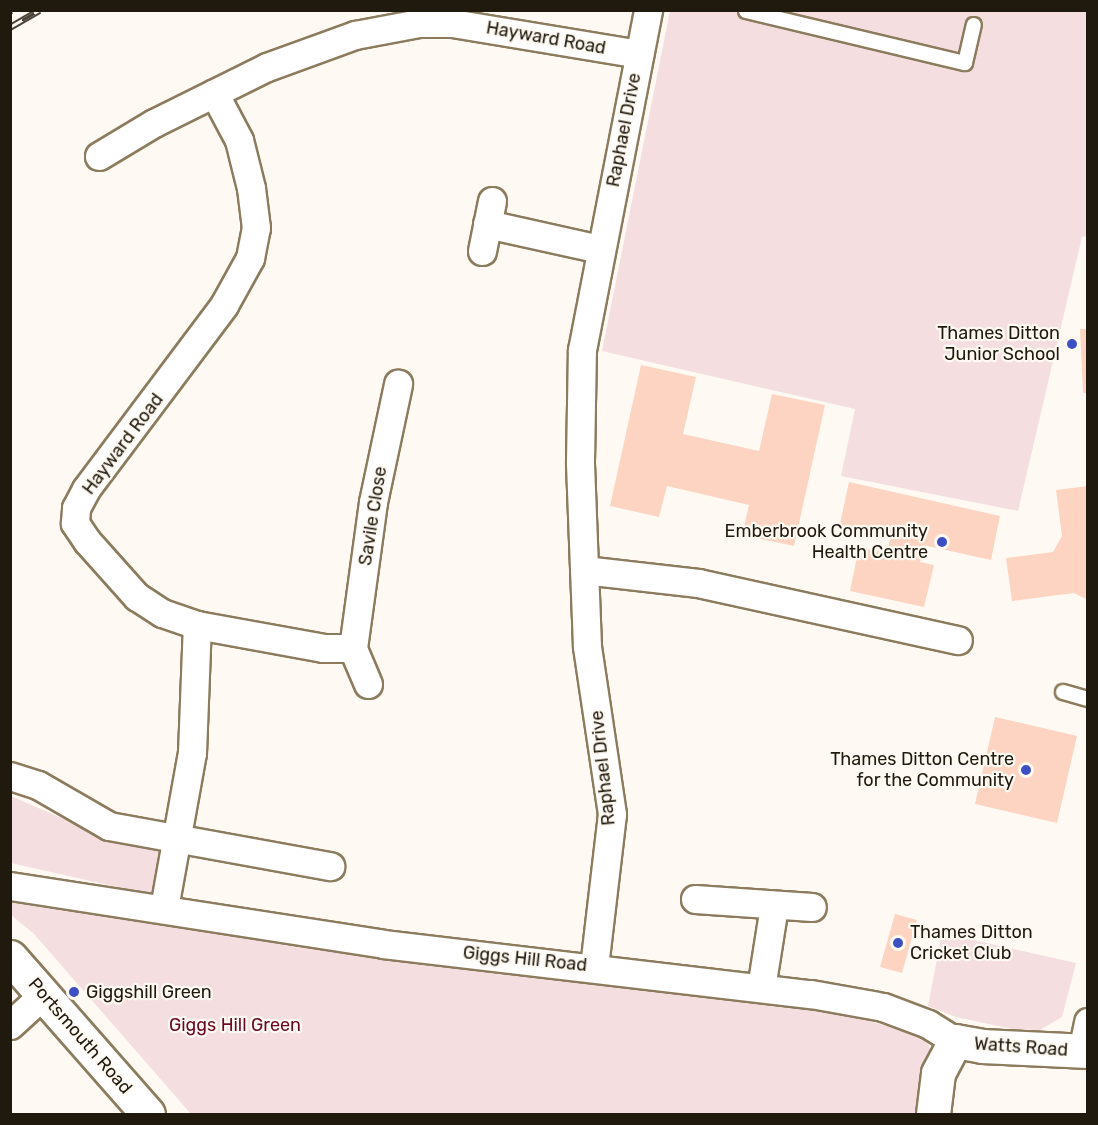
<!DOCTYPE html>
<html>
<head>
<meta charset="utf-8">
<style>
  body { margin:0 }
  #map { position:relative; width:1098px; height:1125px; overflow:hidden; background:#fefaf3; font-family:Rubik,sans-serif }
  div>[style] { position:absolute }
  .green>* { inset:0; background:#f4dee0 }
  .building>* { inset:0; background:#fcd4c1 }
  .roads { filter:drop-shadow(2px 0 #8c7b5d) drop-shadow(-2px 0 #8c7b5d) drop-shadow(0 2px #8c7b5d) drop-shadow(0 -2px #8c7b5d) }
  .service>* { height:14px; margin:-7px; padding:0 7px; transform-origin:7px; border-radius:7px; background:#fff }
  .minor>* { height:27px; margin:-13.5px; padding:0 13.5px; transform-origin:13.5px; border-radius:13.5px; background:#fff }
  .secondary>* { height:33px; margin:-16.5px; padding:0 16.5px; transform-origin:16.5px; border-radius:16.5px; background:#fff }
  .primary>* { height:33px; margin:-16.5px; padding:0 16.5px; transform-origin:16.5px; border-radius:16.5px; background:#fff }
  .rail>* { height:7px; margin-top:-3.5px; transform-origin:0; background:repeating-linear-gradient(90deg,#fefaf3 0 14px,#4a4338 0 28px); box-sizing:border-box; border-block:2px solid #4a4338 }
  .dots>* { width:16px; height:16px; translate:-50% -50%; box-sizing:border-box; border:3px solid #fefaf3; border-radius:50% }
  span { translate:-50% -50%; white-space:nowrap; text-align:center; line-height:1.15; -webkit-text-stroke:4.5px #fefaf3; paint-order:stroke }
  .street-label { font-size:18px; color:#20190d }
  .poi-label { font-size:18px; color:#20190d }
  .right { translate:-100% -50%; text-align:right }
  .left { translate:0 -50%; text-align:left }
  .park-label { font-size:18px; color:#690724 }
  .frame { position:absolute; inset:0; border:12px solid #20190d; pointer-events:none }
</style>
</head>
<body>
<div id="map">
  <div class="green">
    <i style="clip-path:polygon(670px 11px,1087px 11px,1087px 236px,1082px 237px,1018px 511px,841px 476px,855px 409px,602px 351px)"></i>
    <i style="clip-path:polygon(11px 796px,98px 834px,161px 847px,152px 895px,11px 863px)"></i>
    <i style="clip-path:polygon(10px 896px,357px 954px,593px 978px,860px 1018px,924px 1038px,930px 1048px,920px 1114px,191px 1114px,34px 934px,11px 915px)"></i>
    <i style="clip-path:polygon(942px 933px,1076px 963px,1062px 1017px,1040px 1030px,1012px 1029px,956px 1017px,928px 1006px)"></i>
  </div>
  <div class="building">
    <i style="clip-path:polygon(1080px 329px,1088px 329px,1088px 393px,1083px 393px)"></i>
    <i style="clip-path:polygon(641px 365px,696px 377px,683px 434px,759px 451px,772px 394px,825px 405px,794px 546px,742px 535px,749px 505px,667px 486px,659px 517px,610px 506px)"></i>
    <i style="clip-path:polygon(849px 482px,1000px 516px,991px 560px,923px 545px,920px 562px,934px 565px,924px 607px,850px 591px,859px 547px,887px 553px,890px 539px,839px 528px)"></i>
    <i style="clip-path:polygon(1088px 486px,1088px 600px,1074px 593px,1012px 601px,1006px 558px,1053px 552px,1062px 536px,1056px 490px)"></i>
    <i style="clip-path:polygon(995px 717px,1077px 736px,1057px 823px,975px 804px)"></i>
    <i style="clip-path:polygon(895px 914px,917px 920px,902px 973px,880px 967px)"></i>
  </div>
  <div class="roads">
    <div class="service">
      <i style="left:746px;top:11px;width:225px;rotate:13.4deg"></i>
      <i style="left:965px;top:63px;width:39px;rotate:-77deg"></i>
      <i style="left:1063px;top:692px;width:26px;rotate:16deg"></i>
    </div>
    <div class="minor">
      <i style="left:99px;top:156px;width:64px;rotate:-31deg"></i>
      <i style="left:154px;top:123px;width:126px;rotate:-26.4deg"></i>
      <i style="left:267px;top:67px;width:94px;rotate:-20deg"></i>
      <i style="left:355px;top:35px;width:65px;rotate:-10.6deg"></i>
      <i style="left:419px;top:23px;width:33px"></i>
      <i style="left:452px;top:23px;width:190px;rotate:9.4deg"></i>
      <i style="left:487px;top:224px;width:116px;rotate:12.5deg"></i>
      <i style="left:482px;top:251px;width:51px;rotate:-78.7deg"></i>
      <i style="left:584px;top:570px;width:115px;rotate:6.5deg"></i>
      <i style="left:698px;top:583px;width:266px;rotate:12.4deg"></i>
      <i style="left:197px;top:625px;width:128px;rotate:10.3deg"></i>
      <i style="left:323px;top:648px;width:30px"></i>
      <i style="left:368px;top:684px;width:39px;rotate:-113deg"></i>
      <i style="left:353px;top:648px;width:147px;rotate:-82.2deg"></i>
      <i style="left:373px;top:502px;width:121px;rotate:-78deg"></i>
      <i style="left:10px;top:776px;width:29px;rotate:18deg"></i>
      <i style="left:38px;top:785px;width:82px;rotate:30deg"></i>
      <i style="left:109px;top:826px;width:225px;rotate:10.3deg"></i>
      <i style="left:10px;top:886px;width:377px;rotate:8.8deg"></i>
      <i style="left:383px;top:944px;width:431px;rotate:6.7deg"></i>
      <i style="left:811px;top:994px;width:73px;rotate:10.2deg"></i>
      <i style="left:883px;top:1007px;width:48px;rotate:20.7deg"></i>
      <i style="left:928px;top:1024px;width:32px;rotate:32deg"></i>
      <i style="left:695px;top:899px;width:117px;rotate:3.9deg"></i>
      <i style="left:164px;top:908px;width:158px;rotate:-79.8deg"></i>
      <i style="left:192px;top:753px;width:128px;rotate:-87.8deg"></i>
      <i style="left:197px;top:625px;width:37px;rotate:-161deg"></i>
      <i style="left:162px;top:613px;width:30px;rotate:-147deg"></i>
      <i style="left:137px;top:597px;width:75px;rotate:-131.8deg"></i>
      <i style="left:87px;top:541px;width:22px;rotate:-124deg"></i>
      <i style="left:75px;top:523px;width:15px;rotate:-86deg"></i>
      <i style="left:76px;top:508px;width:21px;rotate:-62deg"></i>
      <i style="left:86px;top:489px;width:230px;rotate:-53.1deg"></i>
      <i style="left:224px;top:305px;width:54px;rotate:-61deg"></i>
      <i style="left:250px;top:258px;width:31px;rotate:-79deg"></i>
      <i style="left:256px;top:228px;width:40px;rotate:-97.1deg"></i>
      <i style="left:251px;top:188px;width:49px;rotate:-104deg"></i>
      <i style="left:239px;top:140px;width:53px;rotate:-118deg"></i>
      <i style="left:594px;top:967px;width:154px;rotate:-83.3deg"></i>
      <i style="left:612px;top:814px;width:170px;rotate:-98.5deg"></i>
      <i style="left:587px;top:646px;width:185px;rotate:-92.2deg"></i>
      <i style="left:580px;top:461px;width:111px;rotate:-89deg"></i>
      <i style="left:582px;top:350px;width:346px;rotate:-79deg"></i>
      <i style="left:761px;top:988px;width:83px;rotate:-81deg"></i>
      <i style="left:10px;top:1025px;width:46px;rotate:-42.4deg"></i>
      <i style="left:1082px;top:1051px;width:30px;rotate:-78deg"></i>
    </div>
    <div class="secondary">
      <i style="left:933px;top:1114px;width:41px;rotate:-83deg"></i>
      <i style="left:938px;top:1073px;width:36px;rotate:-62deg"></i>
      <i style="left:955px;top:1041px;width:27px;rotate:10deg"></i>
      <i style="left:982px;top:1046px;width:106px;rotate:2.7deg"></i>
    </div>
    <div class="primary">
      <i style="left:10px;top:957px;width:209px;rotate:48.7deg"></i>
    </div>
  </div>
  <div class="rail">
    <i style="left:10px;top:11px;width:1px;rotate:-45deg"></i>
    <i style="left:10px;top:27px;width:34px;rotate:-30deg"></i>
  </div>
  <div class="dots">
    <i style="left:1072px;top:344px;background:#3c50c3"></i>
    <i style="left:942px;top:542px;background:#3c50c3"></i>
    <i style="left:1026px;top:770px;background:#3c50c3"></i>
    <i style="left:898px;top:943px;background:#3c50c3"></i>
    <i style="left:74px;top:992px;background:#3c50c3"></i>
  </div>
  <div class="street-label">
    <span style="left:546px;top:38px;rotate:10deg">Hayward Road</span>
    <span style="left:624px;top:130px;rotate:-79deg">Raphael Drive</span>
    <span style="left:123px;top:444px;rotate:-53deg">Hayward Road</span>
    <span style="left:373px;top:516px;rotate:-81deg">Savile Close</span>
    <span style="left:603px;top:768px;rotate:-96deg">Raphael Drive</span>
    <span style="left:525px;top:959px;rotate:6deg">Giggs Hill Road</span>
    <span style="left:80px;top:1036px;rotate:49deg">Portsmouth Road</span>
    <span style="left:1021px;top:1047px;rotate:4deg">Watts Road</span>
  </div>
  <div class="poi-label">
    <span class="right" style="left:1060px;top:344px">Thames Ditton<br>Junior School</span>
    <span class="right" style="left:928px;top:542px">Emberbrook Community<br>Health Centre</span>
    <span class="right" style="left:1014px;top:770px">Thames Ditton Centre<br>for the Community</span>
    <span class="left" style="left:910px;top:943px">Thames Ditton<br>Cricket Club</span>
    <span class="left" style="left:86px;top:992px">Giggshill Green</span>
  </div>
  <div class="park-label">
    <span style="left:235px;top:1025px">Giggs Hill Green</span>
  </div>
  <div class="frame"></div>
</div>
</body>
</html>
